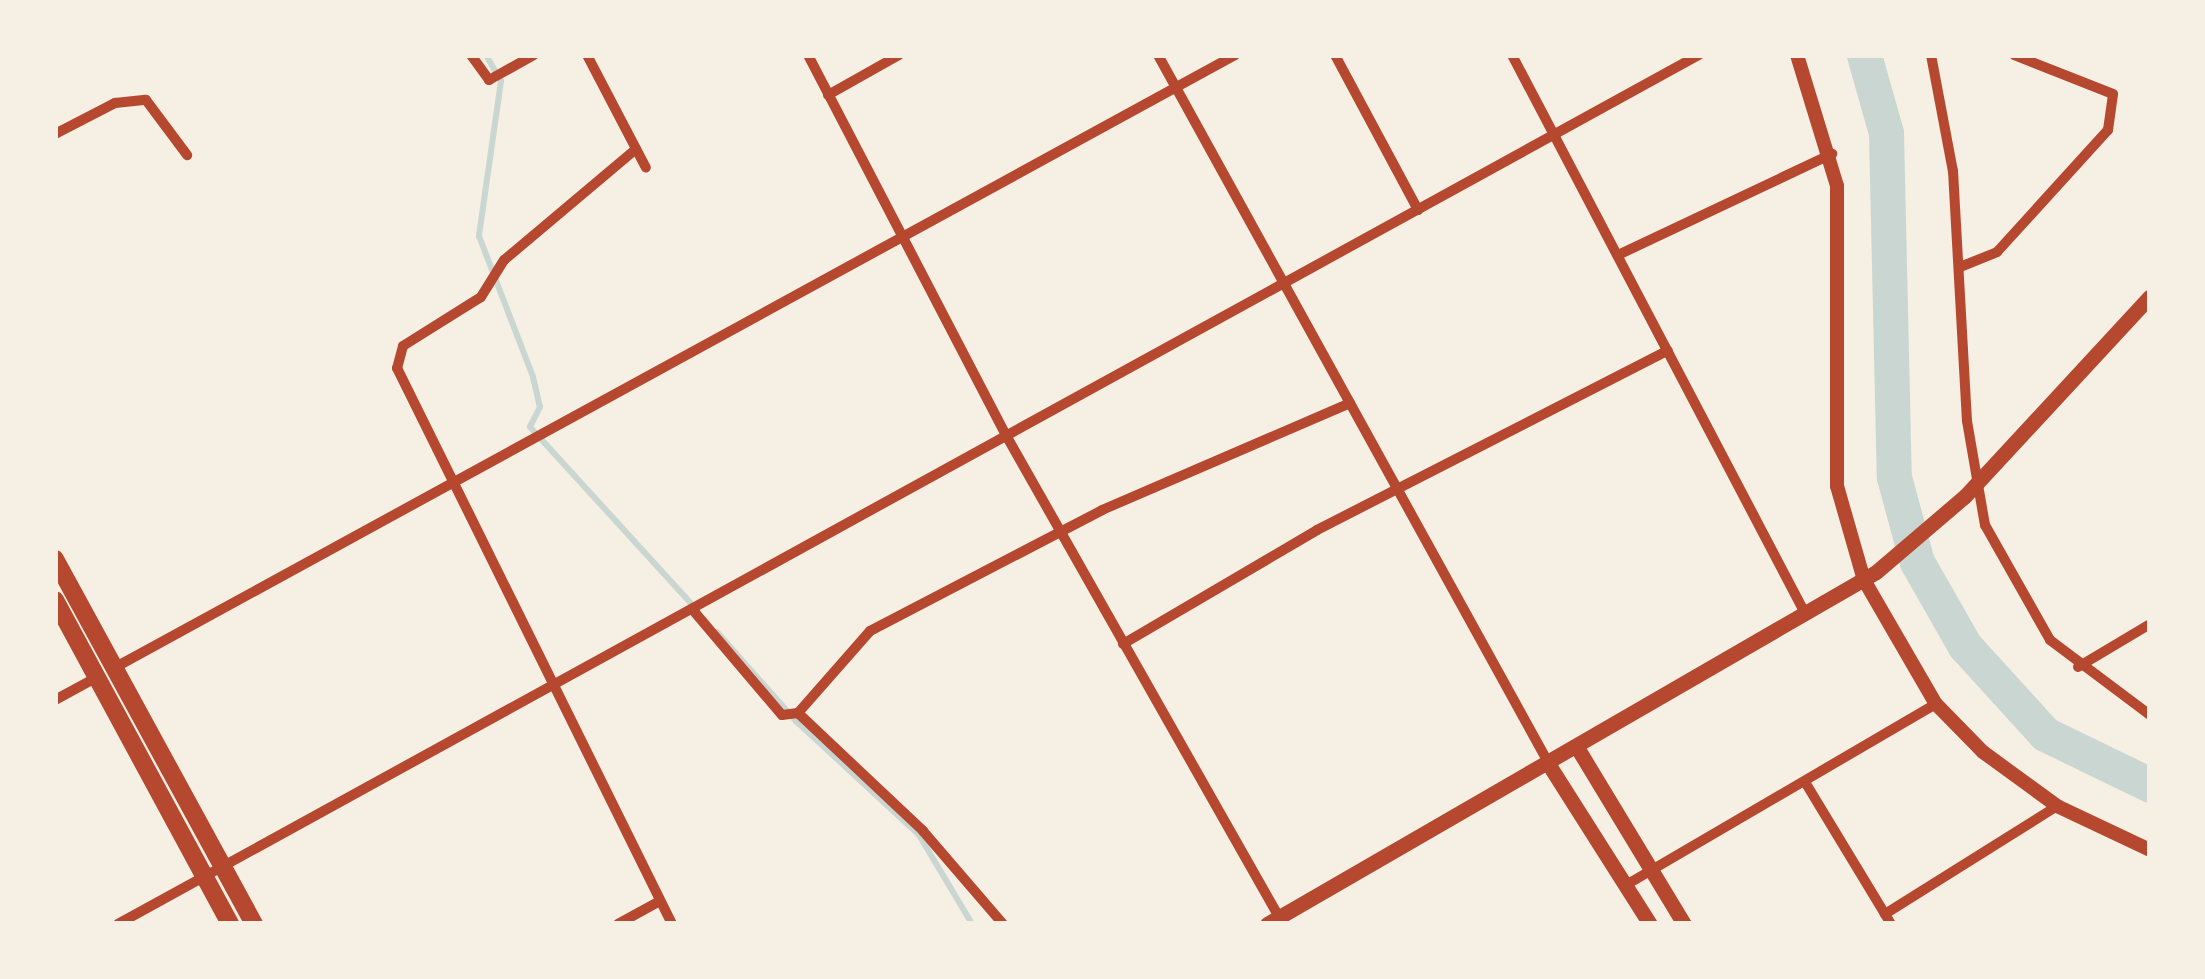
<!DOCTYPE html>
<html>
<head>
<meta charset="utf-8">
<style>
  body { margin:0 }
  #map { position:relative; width:2205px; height:979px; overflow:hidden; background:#f6efe4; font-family:"DM Sans",sans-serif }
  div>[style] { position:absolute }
  .stream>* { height:6px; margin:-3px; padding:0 3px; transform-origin:3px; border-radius:3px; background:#c9d6d2 }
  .river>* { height:35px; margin:-17.5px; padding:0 17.5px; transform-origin:17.5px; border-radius:17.5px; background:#c9d6d2 }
  .minor>* { height:10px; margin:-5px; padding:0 5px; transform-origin:5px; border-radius:5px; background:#b5482f }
  .tertiary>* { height:14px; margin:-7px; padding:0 7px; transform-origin:7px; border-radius:7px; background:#b5482f }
  .secondary>* { height:15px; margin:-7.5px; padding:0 7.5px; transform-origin:7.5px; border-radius:7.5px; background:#b5482f }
  .trunk>* { height:18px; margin:-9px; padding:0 9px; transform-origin:9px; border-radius:9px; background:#b5482f }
  span { translate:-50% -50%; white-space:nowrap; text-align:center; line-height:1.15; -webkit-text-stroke:8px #f6efe4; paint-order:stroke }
  .frame { position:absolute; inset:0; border:58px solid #f6efe4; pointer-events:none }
</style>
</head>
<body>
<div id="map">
  <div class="stream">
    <i style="left:486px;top:55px;width:30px;rotate:60deg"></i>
    <i style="left:501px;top:81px;width:157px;rotate:98.1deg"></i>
    <i style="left:479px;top:236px;width:151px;rotate:69deg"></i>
    <i style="left:533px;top:377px;width:31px;rotate:77deg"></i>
    <i style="left:540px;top:407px;width:22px;rotate:117deg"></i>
    <i style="left:530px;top:427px;width:245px;rotate:47.6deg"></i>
    <i style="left:717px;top:632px;width:119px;rotate:48.4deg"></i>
    <i style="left:796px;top:721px;width:168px;rotate:42.8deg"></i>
    <i style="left:919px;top:835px;width:104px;rotate:59.2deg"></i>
  </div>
  <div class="river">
    <i style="left:1864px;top:55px;width:81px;rotate:74.2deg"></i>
    <i style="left:1886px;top:133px;width:344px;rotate:88.7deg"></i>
    <i style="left:1894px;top:477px;width:88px;rotate:74.9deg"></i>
    <i style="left:1917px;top:562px;width:97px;rotate:60.3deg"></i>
    <i style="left:1965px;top:646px;width:119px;rotate:47.7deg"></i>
    <i style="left:2045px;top:734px;width:117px;rotate:25.9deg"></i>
  </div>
  <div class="minor">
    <i style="left:471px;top:55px;width:31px;rotate:54deg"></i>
    <i style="left:489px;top:80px;width:51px;rotate:-29.1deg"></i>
    <i style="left:587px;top:55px;width:127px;rotate:62.4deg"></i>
    <i style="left:808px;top:55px;width:431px;rotate:62.5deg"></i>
    <i style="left:1007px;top:437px;width:552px;rotate:60.46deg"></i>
    <i style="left:1158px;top:55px;width:810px;rotate:61.12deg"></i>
    <i style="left:1335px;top:55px;width:176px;rotate:61.8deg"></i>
    <i style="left:1512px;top:55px;width:632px;rotate:62.3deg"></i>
    <i style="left:1931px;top:55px;width:118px;rotate:79.3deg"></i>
    <i style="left:1953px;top:171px;width:250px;rotate:86.8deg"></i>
    <i style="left:1967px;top:421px;width:106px;rotate:80.2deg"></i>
    <i style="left:1985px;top:525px;width:132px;rotate:60.5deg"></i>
    <i style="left:2050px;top:640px;width:125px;rotate:36.9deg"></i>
    <i style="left:828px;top:95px;width:81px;rotate:-29.4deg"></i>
    <i style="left:55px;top:134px;width:68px;rotate:-27.3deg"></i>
    <i style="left:115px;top:103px;width:31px;rotate:-6deg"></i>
    <i style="left:146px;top:100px;width:69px;rotate:53.3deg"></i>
    <i style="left:636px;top:149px;width:172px;rotate:139.9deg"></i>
    <i style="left:504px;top:260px;width:44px;rotate:121.9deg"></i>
    <i style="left:481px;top:297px;width:92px;rotate:147.9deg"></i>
    <i style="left:403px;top:346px;width:23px;rotate:105deg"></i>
    <i style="left:397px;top:368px;width:620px;rotate:63.68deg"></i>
    <i style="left:1618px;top:255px;width:237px;rotate:-25.3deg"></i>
    <i style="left:1960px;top:267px;width:40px;rotate:-22deg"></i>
    <i style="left:1997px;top:252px;width:165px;rotate:-47.7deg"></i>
    <i style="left:2108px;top:130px;width:36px;rotate:-82deg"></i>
    <i style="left:2113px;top:94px;width:106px;rotate:-158.5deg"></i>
    <i style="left:692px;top:609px;width:139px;rotate:49.7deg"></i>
    <i style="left:782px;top:715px;width:16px;rotate:-7deg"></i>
    <i style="left:1123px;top:644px;width:225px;rotate:-30.4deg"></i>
    <i style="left:1317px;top:530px;width:394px;rotate:-27.1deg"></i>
    <i style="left:2078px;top:667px;width:84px;rotate:-30.8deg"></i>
    <i style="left:114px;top:668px;width:1278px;rotate:-28.67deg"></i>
    <i style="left:55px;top:700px;width:50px;rotate:-28.6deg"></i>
    <i style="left:798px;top:713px;width:109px;rotate:-48.7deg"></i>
    <i style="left:870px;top:631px;width:262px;rotate:-27.5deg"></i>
    <i style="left:1102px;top:510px;width:270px;rotate:-23.3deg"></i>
    <i style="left:798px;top:713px;width:172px;rotate:43.3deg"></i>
    <i style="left:923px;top:831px;width:123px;rotate:49.3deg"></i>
    <i style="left:1805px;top:782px;width:166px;rotate:58.8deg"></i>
    <i style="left:1626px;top:885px;width:359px;rotate:-30.3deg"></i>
    <i style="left:1885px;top:914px;width:203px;rotate:-32.1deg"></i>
    <i style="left:118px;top:924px;width:1804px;rotate:-28.8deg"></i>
    <i style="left:618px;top:924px;width:48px;rotate:-28.7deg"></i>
  </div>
  <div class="tertiary">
    <i style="left:1797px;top:55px;width:137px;rotate:73deg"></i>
    <i style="left:1837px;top:186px;width:300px;rotate:90deg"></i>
    <i style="left:1837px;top:486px;width:98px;rotate:74deg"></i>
    <i style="left:1864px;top:580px;width:143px;rotate:59.9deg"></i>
    <i style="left:1936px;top:704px;width:67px;rotate:45.6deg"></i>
    <i style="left:1983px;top:752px;width:92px;rotate:36.1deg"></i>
    <i style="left:2057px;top:806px;width:103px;rotate:25.3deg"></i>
  </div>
  <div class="secondary">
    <i style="left:1578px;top:749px;width:205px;rotate:58.8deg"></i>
    <i style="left:1549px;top:765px;width:188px;rotate:57.6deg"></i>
    <i style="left:1267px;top:924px;width:703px;rotate:-30.03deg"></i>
    <i style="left:1876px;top:572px;width:117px;rotate:-40.5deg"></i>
    <i style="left:1965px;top:496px;width:272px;rotate:-47.2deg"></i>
  </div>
  <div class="trunk">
    <i style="left:55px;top:559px;width:416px;rotate:61.4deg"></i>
    <i style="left:55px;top:600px;width:368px;rotate:61.6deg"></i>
  </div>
  <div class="frame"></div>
</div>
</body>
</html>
